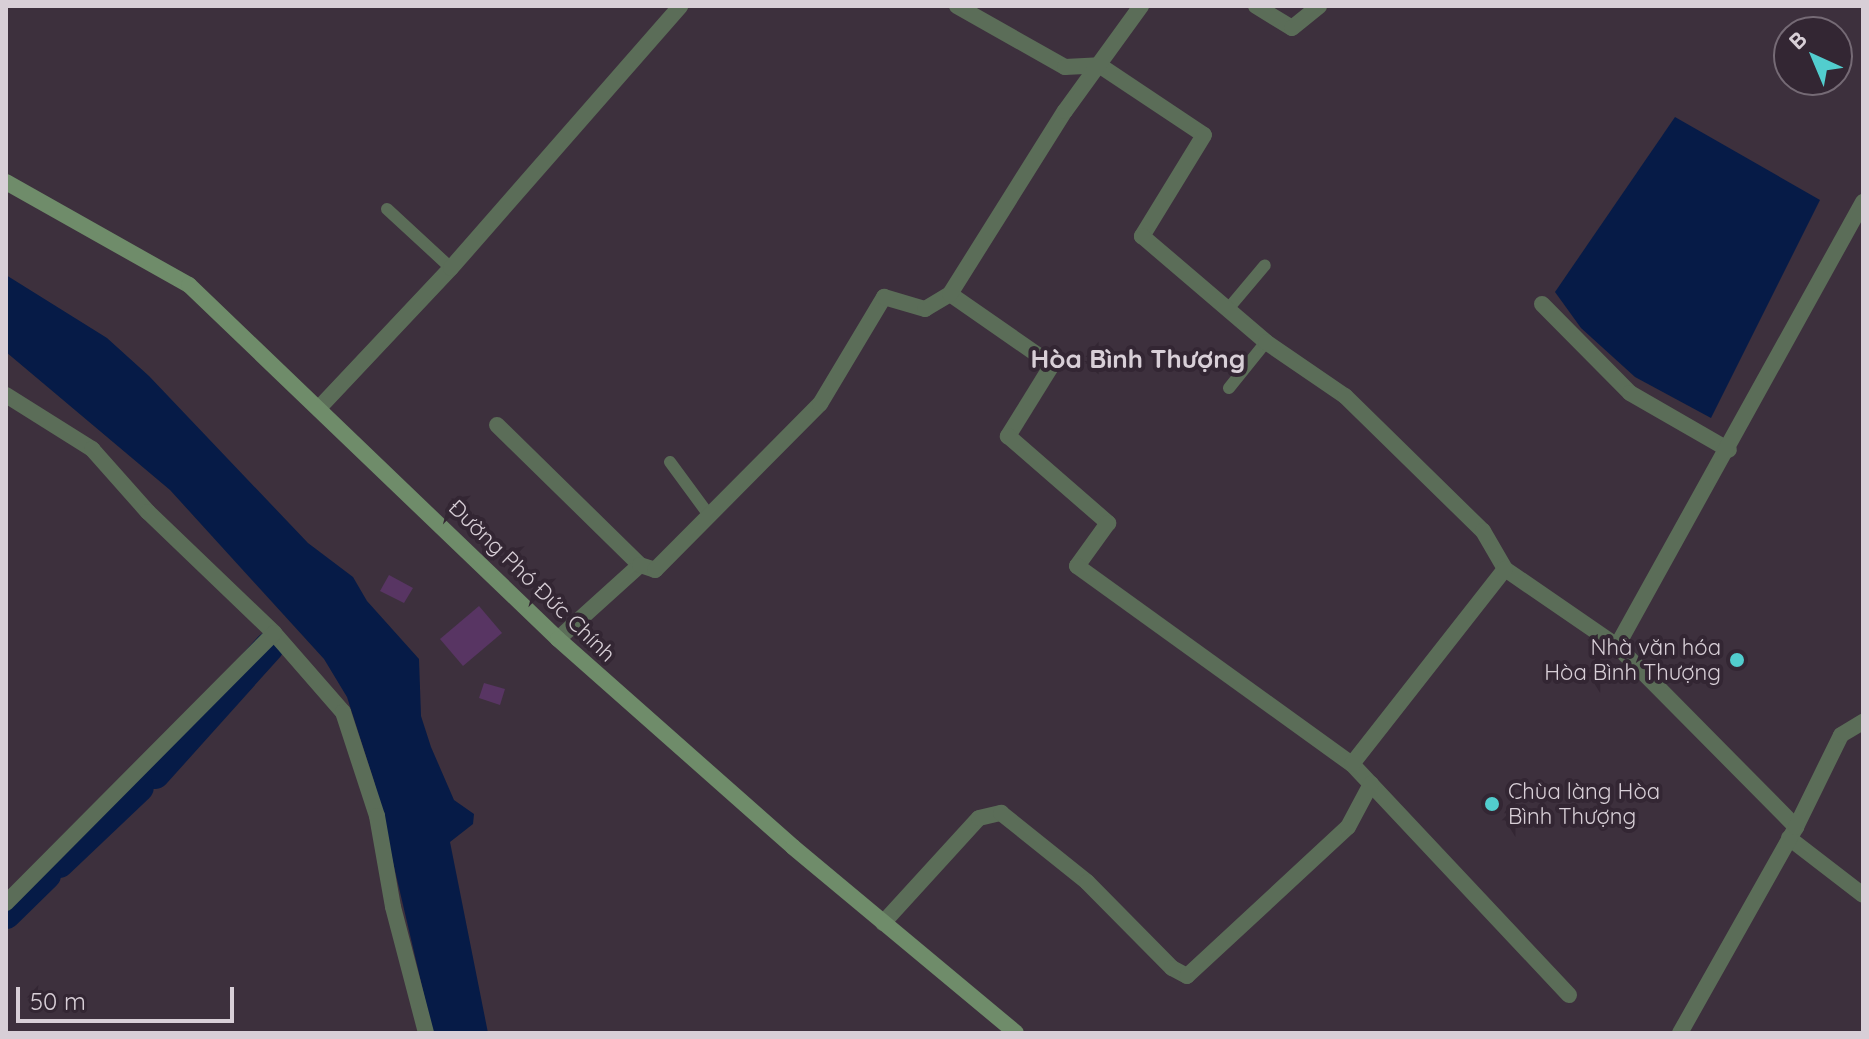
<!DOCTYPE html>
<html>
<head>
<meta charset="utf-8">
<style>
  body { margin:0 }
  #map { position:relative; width:1869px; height:1039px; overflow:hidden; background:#3d303d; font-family:Quicksand,sans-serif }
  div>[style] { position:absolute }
  .water>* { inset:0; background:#061b47 }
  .canal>* { height:30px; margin:-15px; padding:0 15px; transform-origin:15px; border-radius:15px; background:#061b47 }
  .building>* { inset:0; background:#583563 }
  .service>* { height:12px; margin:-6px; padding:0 6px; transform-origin:6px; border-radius:6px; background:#5b6d58 }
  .minor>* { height:16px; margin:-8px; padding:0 8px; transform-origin:8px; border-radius:8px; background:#5b6d58 }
  .secondary>* { height:16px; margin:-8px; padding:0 8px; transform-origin:8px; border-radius:8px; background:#6f8c6a }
  .dots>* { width:22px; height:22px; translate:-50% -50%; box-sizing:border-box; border:4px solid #332633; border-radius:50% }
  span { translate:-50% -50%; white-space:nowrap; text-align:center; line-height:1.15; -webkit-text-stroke:8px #332633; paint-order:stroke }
  .street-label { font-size:22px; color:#d8cfd7 }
  .poi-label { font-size:22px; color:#d8cfd7 }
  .right { translate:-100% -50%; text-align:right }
  .left { translate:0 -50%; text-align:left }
  .quarter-label { font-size:26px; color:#d8cfd7; font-weight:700 }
  .frame { position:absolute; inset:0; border:8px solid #d8cfd7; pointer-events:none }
  .north { position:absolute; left:1773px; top:16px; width:80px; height:80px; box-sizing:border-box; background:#332633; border:2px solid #756a75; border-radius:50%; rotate:316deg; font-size:22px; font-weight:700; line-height:32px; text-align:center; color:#d8cfd7 }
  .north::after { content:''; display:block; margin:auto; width:28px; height:36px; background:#52cdce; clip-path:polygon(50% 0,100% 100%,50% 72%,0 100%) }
  .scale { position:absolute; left:16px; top:987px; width:218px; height:36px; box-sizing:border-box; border:4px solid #d8cfd7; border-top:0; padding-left:10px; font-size:24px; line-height:28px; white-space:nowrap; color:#d8cfd7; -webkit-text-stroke:6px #332633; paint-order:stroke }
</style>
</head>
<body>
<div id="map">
  <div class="water">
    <i style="clip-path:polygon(1675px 117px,1820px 200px,1711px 418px,1635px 377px,1581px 328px,1555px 292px)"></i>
    <i style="clip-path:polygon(6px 275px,107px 338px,149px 376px,308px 543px,353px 577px,367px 601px,419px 659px,421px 716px,431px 747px,454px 800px,474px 814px,473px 824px,450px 842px,488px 1033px,433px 1033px,374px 781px,347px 697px,324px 659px,170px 490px,6px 352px)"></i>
  </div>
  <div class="canal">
    <i style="left:155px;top:774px;width:171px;rotate:-48.1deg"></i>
    <i style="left:59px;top:863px;width:110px;rotate:-43.5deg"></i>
    <i style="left:6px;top:914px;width:56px;rotate:-44.3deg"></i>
  </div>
  <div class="building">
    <i style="clip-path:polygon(389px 575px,413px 588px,404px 603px,380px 591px)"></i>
    <i style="clip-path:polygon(479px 606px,502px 633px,463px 666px,440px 639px)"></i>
    <i style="clip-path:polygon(484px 683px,505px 689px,500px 705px,479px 698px)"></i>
  </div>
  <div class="service">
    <i style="left:387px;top:209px;width:87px;rotate:42.7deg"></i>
    <i style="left:1228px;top:309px;width:57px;rotate:-49.9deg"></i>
    <i style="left:1229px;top:388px;width:59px;rotate:-51.2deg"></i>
    <i style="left:670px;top:462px;width:66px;rotate:53.7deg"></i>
  </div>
  <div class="minor">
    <i style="left:957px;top:6px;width:124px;rotate:29.5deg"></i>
    <i style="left:1065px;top:67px;width:34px;rotate:-3deg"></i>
    <i style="left:1099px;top:65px;width:126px;rotate:33.7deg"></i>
    <i style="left:1204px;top:135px;width:119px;rotate:121.5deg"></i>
    <i style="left:1142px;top:236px;width:163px;rotate:40.5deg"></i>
    <i style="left:1266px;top:342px;width:96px;rotate:34.4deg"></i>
    <i style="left:1345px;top:396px;width:193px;rotate:44.4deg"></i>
    <i style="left:1483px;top:531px;width:44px;rotate:59.9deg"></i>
    <i style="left:1505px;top:569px;width:136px;rotate:34.5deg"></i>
    <i style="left:1617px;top:646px;width:255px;rotate:45.3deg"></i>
    <i style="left:1256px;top:6px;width:42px;rotate:31.4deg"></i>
    <i style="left:1292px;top:28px;width:35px;rotate:-39deg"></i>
    <i style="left:950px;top:294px;width:124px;rotate:34.8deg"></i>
    <i style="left:1052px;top:365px;width:84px;rotate:121.8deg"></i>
    <i style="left:1008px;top:436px;width:133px;rotate:41deg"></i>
    <i style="left:1108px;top:523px;width:53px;rotate:125.8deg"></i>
    <i style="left:1077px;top:566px;width:339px;rotate:35.8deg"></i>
    <i style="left:1352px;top:764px;width:317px;rotate:46.8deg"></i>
    <i style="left:1542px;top:304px;width:125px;rotate:45.3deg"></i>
    <i style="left:1630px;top:393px;width:114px;rotate:29.9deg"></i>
    <i style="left:6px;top:395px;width:102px;rotate:32.1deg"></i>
    <i style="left:92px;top:449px;width:84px;rotate:48.4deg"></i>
    <i style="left:148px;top:512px;width:175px;rotate:43.8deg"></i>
    <i style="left:274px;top:633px;width:105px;rotate:48.9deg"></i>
    <i style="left:343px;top:712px;width:109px;rotate:71.9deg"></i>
    <i style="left:377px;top:816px;width:92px;rotate:80deg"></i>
    <i style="left:393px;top:907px;width:130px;rotate:75.3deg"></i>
    <i style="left:319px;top:408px;width:192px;rotate:-46.7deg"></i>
    <i style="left:451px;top:268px;width:348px;rotate:-48.8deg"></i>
    <i style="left:497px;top:425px;width:200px;rotate:44.4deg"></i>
    <i style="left:558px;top:639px;width:110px;rotate:-42.1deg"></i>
    <i style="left:640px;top:565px;width:16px;rotate:18deg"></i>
    <i style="left:655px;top:570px;width:234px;rotate:-45.2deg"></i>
    <i style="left:820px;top:404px;width:125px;rotate:-59.1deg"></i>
    <i style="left:884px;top:297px;width:43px;rotate:16.3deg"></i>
    <i style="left:925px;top:309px;width:29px;rotate:-31deg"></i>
    <i style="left:950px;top:294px;width:216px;rotate:-57.9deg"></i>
    <i style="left:1065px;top:111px;width:130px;rotate:-54.1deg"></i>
    <i style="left:1617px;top:646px;width:508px;rotate:-61.01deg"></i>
    <i style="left:1352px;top:764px;width:248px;rotate:-51.9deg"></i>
    <i style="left:1789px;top:838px;width:93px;rotate:37.6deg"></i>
    <i style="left:6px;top:903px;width:380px;rotate:-45.2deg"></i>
    <i style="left:883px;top:923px;width:142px;rotate:-47.6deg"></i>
    <i style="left:979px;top:818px;width:23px;rotate:-13deg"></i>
    <i style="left:1001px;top:813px;width:110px;rotate:38.7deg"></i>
    <i style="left:1087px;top:882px;width:121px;rotate:45.3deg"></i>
    <i style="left:1172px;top:968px;width:17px;rotate:28deg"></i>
    <i style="left:1187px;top:976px;width:219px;rotate:-42.8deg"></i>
    <i style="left:1348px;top:827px;width:49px;rotate:-61.9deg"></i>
    <i style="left:1680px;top:1033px;width:236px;rotate:-60.6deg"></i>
    <i style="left:1796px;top:827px;width:102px;rotate:-63.9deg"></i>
    <i style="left:1841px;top:735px;width:26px;rotate:-31deg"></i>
  </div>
  <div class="secondary">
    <i style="left:6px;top:182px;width:210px;rotate:29.4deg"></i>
    <i style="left:189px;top:285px;width:511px;rotate:43.81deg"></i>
    <i style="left:558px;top:639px;width:314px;rotate:41.5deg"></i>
    <i style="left:793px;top:847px;width:290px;rotate:39.8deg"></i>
  </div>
  <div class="dots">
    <i style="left:1737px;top:660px;background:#52cdce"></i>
    <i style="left:1492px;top:804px;background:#52cdce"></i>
  </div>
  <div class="street-label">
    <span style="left:532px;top:581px;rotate:44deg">Đường Phó Đức Chính</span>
  </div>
  <div class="poi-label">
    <span class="right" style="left:1721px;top:660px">Nhà văn hóa<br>Hòa Bình Thượng</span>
    <span class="left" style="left:1508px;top:804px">Chùa làng Hòa<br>Bình Thượng</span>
  </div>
  <div class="quarter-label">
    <span style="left:1138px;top:359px">Hòa Bình Thượng</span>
  </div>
  <div class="frame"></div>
  <div class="north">B</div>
  <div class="scale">50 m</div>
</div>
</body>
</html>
